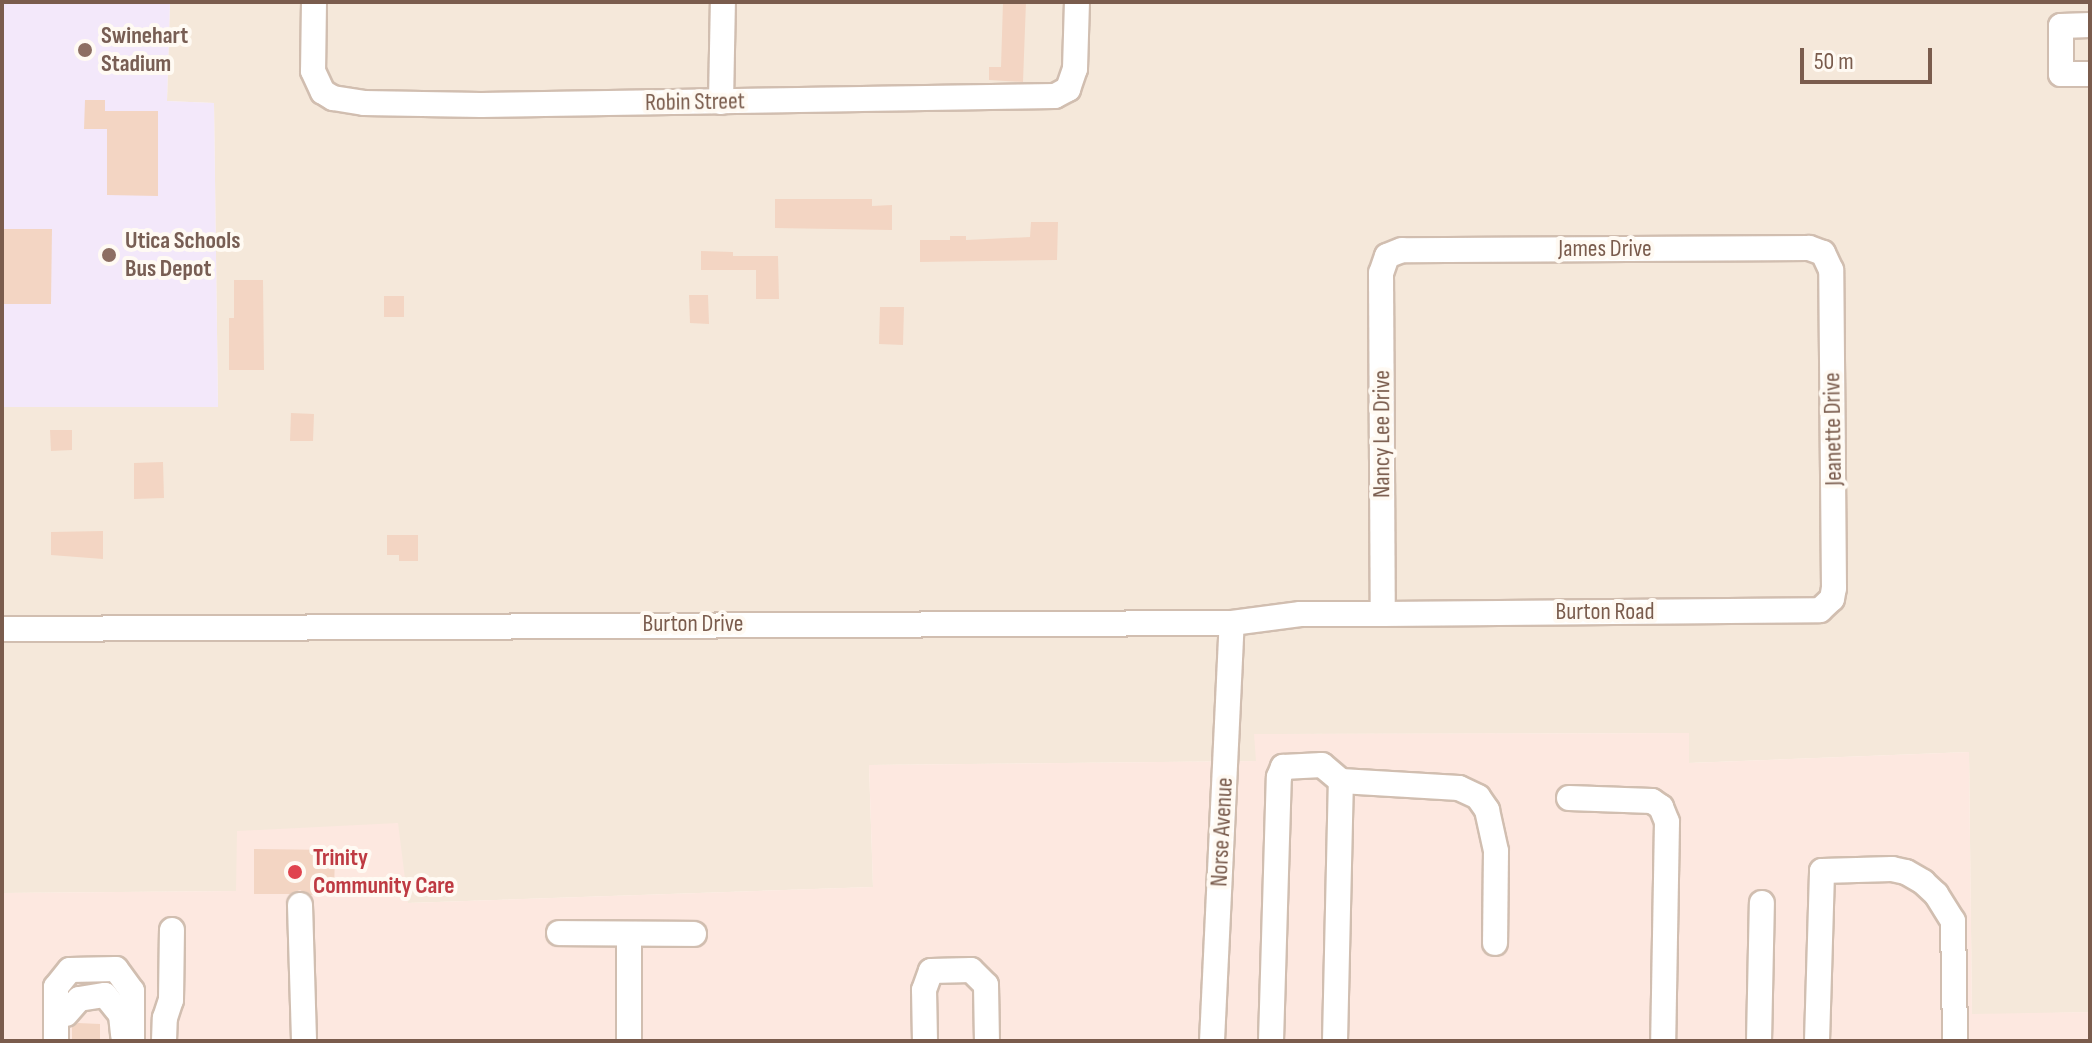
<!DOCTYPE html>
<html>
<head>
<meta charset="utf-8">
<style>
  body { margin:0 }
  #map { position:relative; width:2092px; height:1043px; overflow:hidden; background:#fdf6ec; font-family:"Sofia Sans Condensed",sans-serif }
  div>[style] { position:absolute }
  .residential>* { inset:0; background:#f5e8da }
  .commercial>* { inset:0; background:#fde8e0 }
  .education>* { inset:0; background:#f3e8fa }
  .building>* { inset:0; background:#f3d5c3 }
  .roads { filter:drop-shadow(2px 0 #d1beb0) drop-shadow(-2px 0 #d1beb0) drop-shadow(0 2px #d1beb0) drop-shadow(0 -2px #d1beb0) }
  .minor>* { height:24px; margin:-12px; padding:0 12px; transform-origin:12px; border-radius:12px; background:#fff }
  .dots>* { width:22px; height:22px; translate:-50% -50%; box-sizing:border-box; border:4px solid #fffaf3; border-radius:50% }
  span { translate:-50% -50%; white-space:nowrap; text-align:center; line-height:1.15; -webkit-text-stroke:8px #fffaf3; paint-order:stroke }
  .education-label { font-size:24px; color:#785e54; font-weight:700 }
  .left { translate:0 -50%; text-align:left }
  .street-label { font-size:24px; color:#7a5c4d }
  .health-label { font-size:24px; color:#be3a42; font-weight:700 }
  .frame { position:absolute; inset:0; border:4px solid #7a5c4d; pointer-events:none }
  .scale { position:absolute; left:1800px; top:48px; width:132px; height:36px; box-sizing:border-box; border:4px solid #7a5c4d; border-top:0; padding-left:10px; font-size:24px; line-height:28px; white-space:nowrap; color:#7a5c4d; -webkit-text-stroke:6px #fffaf3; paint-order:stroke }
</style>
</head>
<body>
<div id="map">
  <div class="residential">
    <i style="clip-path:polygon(170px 2px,2090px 2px,2090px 1012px,1972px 1015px,1969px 752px,1688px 763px,1689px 733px,1255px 734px,1257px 761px,869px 765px,873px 887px,407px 903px,397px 823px,236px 891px,2px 893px,2px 407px,218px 407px,214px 103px,167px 101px)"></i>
  </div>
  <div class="commercial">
    <i style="clip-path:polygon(1689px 733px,1689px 763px,1969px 752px,1972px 1014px,2090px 1012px,2090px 1041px,2px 1041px,2px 893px,236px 891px,237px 831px,398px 823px,408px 903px,873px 887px,869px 765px,1256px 761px,1254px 734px)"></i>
  </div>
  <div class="education">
    <i style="clip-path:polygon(2px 2px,170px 2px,167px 101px,214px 103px,218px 407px,2px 407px)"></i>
  </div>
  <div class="building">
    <i style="clip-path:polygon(1003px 2px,1026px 2px,1023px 82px,989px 80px,989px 67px,1001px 67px)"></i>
    <i style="clip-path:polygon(85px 100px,105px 100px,105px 111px,158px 111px,158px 196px,107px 195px,107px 129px,84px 129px)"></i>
    <i style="clip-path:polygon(775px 199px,872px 199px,872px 206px,892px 205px,892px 230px,775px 228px)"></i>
    <i style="clip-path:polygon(1031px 222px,1058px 222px,1057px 260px,920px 262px,920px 240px,950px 240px,950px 236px,966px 236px,966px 240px,1030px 237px)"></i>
    <i style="clip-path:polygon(2px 229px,52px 229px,51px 304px,2px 304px)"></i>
    <i style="clip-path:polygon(701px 251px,733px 252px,733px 256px,778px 256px,779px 299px,756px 299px,756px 270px,701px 270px)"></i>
    <i style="clip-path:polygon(234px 280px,263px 280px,264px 370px,229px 370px,229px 318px,234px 318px)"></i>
    <i style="clip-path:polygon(689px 295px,708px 295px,709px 324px,690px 323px)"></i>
    <i style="clip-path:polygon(384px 296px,404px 296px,404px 317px,384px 317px)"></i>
    <i style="clip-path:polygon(880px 307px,904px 307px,903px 345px,879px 344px)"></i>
    <i style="clip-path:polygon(291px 413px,314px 414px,313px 441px,290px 441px)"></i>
    <i style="clip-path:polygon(50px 430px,72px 430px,72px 450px,51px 451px)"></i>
    <i style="clip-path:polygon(163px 462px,164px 498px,134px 499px,134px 463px)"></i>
    <i style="clip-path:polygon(103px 531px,103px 559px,51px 555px,51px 532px)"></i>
    <i style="clip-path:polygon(387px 535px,418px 535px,418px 561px,399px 561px,399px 555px,387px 555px)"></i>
    <i style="clip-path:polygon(254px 849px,335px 850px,334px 895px,310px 895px,300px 890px,290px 894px,254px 894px)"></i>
    <i style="clip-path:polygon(78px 1023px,100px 1024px,100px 1041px,72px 1041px,72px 1027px)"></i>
  </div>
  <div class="roads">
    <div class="minor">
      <i style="left:314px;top:2px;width:69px;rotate:90.8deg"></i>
      <i style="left:313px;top:71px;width:23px;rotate:65deg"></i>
      <i style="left:323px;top:92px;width:12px;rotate:31deg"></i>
      <i style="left:333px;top:98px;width:31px;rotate:9deg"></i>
      <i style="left:364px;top:103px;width:117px;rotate:1deg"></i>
      <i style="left:481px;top:105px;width:574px;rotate:-0.9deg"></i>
      <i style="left:1055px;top:96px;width:15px;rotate:-28deg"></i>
      <i style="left:1068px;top:89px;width:21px;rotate:-71deg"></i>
      <i style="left:1075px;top:69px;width:67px;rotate:-88.3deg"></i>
      <i style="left:2090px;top:25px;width:29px;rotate:178deg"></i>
      <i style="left:2061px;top:26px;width:48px;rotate:90deg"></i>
      <i style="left:2061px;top:74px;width:29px"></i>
      <i style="left:721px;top:102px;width:100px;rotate:-88.9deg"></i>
      <i style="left:2px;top:629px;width:1230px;rotate:-0.28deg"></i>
      <i style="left:1232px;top:623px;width:69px;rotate:-7.5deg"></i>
      <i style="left:1300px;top:614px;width:83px"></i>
      <i style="left:1383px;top:614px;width:437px;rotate:-0.5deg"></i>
      <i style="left:1820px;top:610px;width:16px;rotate:-43deg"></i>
      <i style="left:1832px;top:599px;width:11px;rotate:-80deg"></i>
      <i style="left:1834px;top:588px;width:318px;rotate:-90.5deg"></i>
      <i style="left:1831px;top:270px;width:19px;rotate:-115deg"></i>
      <i style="left:1823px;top:253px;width:15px;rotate:-160deg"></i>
      <i style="left:1809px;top:248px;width:407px;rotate:179.7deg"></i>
      <i style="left:1402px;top:250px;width:16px;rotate:158deg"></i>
      <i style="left:1387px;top:256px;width:18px;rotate:109deg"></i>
      <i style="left:1381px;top:273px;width:341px;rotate:89.7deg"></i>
      <i style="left:1569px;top:798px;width:83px;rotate:2.1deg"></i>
      <i style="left:1652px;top:801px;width:11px;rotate:34deg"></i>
      <i style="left:1661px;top:807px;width:16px;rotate:68deg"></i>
      <i style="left:1667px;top:822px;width:219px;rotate:91deg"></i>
      <i style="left:300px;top:905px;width:136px;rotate:88.3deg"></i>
      <i style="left:559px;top:933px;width:135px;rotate:0.4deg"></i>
      <i style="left:629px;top:934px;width:107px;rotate:90deg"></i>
      <i style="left:66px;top:1014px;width:20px;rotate:-49deg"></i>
      <i style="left:79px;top:999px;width:26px;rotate:-9deg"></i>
      <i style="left:105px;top:995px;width:26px;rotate:51deg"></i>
      <i style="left:121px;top:1015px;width:20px;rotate:84deg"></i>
      <i style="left:56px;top:1041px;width:54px;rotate:-90deg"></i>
      <i style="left:56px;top:987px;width:22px;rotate:-51deg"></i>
      <i style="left:70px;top:970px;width:46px;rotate:-1.2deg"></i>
      <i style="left:116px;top:969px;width:27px;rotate:54deg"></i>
      <i style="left:132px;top:991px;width:50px;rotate:90deg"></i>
      <i style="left:164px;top:1041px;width:23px;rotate:-88deg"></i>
      <i style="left:165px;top:1018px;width:19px;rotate:-72deg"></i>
      <i style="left:171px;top:1000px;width:70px;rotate:-89.2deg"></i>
      <i style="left:925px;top:1041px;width:51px;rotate:-91.1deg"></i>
      <i style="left:924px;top:990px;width:20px;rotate:-70deg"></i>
      <i style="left:931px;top:971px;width:40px;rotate:-1.4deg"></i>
      <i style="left:971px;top:970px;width:21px;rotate:45deg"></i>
      <i style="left:986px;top:985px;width:56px;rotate:89deg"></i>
      <i style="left:1212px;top:1041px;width:418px;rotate:-87.3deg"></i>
      <i style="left:1271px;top:1041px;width:264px;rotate:-88.3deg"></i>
      <i style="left:1279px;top:777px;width:11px;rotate:-68deg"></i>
      <i style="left:1283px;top:767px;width:39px;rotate:-3deg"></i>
      <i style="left:1322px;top:765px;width:25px;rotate:40deg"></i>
      <i style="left:1335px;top:1041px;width:260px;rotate:-88.7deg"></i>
      <i style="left:1341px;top:781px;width:118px;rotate:3.4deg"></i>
      <i style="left:1459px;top:788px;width:21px;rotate:25deg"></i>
      <i style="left:1478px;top:797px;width:16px;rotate:55deg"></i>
      <i style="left:1487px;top:810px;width:42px;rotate:77.6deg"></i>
      <i style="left:1496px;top:851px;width:92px;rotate:90.6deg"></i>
      <i style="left:1759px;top:1041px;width:138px;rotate:-88.8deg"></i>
      <i style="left:1817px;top:1041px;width:170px;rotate:-88.3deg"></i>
      <i style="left:1822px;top:871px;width:70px;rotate:-1.6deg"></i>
      <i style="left:1892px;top:869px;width:14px;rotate:12deg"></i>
      <i style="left:1906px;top:872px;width:20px;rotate:30deg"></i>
      <i style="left:1923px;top:882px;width:18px;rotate:43deg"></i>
      <i style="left:1936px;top:894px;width:32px;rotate:58deg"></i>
      <i style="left:1953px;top:921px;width:120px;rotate:89deg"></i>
    </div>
  </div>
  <div class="dots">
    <i style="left:85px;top:50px;background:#8d6e63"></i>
    <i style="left:109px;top:255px;background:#8d6e63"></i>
    <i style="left:295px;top:872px;background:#e0444e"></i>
  </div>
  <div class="education-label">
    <span class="left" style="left:101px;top:50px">Swinehart<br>Stadium</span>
    <span class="left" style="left:125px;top:255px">Utica Schools<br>Bus Depot</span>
  </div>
  <div class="street-label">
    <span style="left:695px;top:102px;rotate:-1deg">Robin Street</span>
    <span style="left:1605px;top:249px">James Drive</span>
    <span style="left:1833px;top:429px;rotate:-91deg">Jeanette Drive</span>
    <span style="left:1382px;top:434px;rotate:-90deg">Nancy Lee Drive</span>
    <span style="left:1605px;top:612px">Burton Road</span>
    <span style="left:693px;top:624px">Burton Drive</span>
    <span style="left:1222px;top:832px;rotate:-87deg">Norse Avenue</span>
  </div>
  <div class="health-label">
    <span class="left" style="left:313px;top:872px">Trinity<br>Community Care</span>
  </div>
  <div class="frame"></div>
  <div class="scale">50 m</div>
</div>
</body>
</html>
